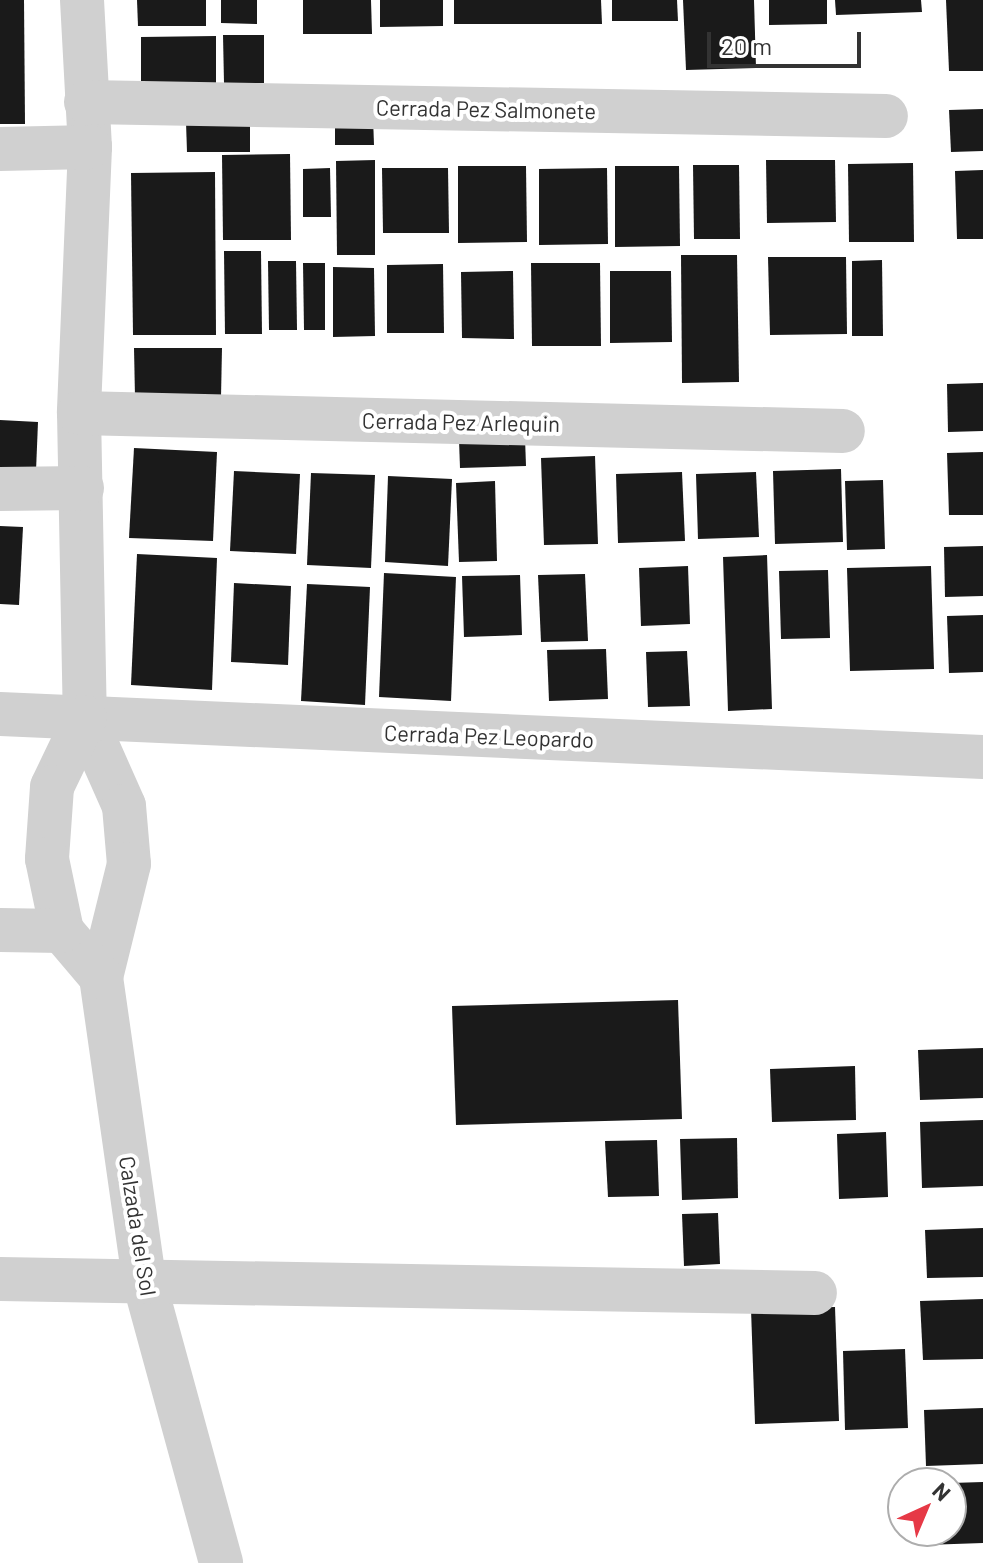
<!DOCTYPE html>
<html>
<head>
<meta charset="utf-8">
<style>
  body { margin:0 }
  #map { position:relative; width:983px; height:1563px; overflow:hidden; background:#fff; font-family:Barlow,sans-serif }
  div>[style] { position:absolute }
  .building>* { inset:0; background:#1a1a1a }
  .street>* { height:44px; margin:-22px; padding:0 22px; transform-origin:22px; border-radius:22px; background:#d0d0d0 }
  span { translate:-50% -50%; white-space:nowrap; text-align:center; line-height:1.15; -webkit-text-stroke:8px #fff; paint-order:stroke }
  .street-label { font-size:22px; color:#333 }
  .north { position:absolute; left:887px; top:1467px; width:80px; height:80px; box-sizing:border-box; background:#fff; border:2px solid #adadad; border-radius:50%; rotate:44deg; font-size:22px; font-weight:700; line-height:32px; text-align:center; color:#333 }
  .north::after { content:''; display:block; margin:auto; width:28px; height:36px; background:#e63946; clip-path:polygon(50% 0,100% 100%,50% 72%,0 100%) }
  .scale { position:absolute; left:707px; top:32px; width:154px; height:36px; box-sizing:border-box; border:4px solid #333; border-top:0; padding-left:10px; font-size:24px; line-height:28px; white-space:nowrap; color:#333; -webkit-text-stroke:6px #fff; paint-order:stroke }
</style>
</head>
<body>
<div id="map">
  <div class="building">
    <i style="clip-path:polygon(0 0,24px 0,25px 124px,0 124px)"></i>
    <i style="clip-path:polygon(137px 0,206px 0,206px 26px,138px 26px)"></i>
    <i style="clip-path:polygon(221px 0,257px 0,257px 24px,221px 23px)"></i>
    <i style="clip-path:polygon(303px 0,371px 0,372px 34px,303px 34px)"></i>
    <i style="clip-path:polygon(380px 0,443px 0,443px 26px,380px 27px)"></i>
    <i style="clip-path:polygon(454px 0,601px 0,602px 24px,454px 24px)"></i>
    <i style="clip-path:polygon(612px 0,677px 0,678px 21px,612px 21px)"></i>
    <i style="clip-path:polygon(683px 0,754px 0,756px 68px,686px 70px)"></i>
    <i style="clip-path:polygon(769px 0,827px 0,827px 24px,769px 25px)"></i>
    <i style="clip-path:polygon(835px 0,921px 0,922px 12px,836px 15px)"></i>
    <i style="clip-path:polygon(946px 0,983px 0,983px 71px,949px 71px)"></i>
    <i style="clip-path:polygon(223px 35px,264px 35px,264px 83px,224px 83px)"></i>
    <i style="clip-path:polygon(216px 36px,216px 87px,141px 87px,141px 37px)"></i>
    <i style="clip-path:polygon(983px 109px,983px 151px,951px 152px,949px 110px)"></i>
    <i style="clip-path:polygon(335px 117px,373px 117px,374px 145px,335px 145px)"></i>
    <i style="clip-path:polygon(186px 122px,250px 122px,250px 152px,187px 152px)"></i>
    <i style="clip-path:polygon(290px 154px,291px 240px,223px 240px,222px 155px)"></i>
    <i style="clip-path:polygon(375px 160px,375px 255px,337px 255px,336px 161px)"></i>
    <i style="clip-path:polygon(766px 160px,835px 160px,836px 222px,767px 223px)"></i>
    <i style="clip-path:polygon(913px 163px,914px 242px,849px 242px,848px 164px)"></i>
    <i style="clip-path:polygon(693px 165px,739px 165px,740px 239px,694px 239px)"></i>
    <i style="clip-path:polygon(458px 166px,526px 166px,527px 242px,458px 243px)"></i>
    <i style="clip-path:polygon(615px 166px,679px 166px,680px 246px,615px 247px)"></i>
    <i style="clip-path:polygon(330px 168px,331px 217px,303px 217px,303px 169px)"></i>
    <i style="clip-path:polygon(382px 168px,448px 168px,449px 233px,383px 233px)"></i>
    <i style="clip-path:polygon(607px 168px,608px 244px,539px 245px,539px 169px)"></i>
    <i style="clip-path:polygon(983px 170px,983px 239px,957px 239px,955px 171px)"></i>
    <i style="clip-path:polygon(215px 172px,216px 335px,133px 335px,131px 173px)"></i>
    <i style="clip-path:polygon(224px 251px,261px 251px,262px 334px,225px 334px)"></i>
    <i style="clip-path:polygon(681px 255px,737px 255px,739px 382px,682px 383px)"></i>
    <i style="clip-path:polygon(768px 257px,846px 257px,847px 334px,770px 335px)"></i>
    <i style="clip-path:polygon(882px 260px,883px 336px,852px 336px,852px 261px)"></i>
    <i style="clip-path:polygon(268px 261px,296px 261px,297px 330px,269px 330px)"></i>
    <i style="clip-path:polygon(303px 263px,325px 263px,325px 330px,304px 330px)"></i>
    <i style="clip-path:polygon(531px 263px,600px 263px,601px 346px,532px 346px)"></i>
    <i style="clip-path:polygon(443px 264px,444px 333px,387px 333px,387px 265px)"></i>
    <i style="clip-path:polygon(333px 267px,374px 268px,375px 336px,333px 337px)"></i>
    <i style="clip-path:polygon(513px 271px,514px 339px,462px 338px,461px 272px)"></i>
    <i style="clip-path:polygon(610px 271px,671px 271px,672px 342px,610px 343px)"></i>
    <i style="clip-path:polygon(134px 348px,222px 348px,221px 397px,135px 397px)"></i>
    <i style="clip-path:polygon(983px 383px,983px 431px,948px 432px,947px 384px)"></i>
    <i style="clip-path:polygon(0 420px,38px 422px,36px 471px,0 470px)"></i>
    <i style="clip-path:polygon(525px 438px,526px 466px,460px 468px,459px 440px)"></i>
    <i style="clip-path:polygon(134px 448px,217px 452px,213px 541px,129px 538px)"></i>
    <i style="clip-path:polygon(983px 452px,983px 515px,949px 515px,947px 453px)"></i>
    <i style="clip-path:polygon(595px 456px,598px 544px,544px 545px,541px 458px)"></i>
    <i style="clip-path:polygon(841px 469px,843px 542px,775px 544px,773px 471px)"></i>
    <i style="clip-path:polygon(234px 471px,300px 474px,296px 554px,230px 551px)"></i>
    <i style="clip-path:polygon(682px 472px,685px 541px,618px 543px,616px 474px)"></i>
    <i style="clip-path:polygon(756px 472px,759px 537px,698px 539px,696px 474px)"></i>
    <i style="clip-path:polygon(311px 473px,375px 475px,371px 568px,307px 565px)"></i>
    <i style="clip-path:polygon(388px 476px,452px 479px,448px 566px,385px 562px)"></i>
    <i style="clip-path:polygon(883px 480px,885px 549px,847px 550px,845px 481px)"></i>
    <i style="clip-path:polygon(495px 481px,497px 561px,459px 562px,456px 483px)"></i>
    <i style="clip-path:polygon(0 526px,23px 527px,19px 605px,0 604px)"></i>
    <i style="clip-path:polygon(983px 546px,983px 596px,945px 597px,944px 547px)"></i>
    <i style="clip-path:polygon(137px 554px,217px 558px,212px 690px,131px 685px)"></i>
    <i style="clip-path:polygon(767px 555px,772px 709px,728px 711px,723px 557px)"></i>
    <i style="clip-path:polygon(688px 566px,690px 624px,641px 626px,639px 568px)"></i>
    <i style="clip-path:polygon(931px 566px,934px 669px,850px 671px,847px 568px)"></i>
    <i style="clip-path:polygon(828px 570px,830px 638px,781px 639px,779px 571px)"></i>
    <i style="clip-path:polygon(384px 573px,456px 577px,451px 701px,379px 697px)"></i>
    <i style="clip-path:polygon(585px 574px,588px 641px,541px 642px,538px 575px)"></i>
    <i style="clip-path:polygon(520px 575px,522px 635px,464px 637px,462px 576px)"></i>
    <i style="clip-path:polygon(234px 583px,291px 586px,288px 665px,231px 662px)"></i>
    <i style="clip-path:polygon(307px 584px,370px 587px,365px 705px,301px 701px)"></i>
    <i style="clip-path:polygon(983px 615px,983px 672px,949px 673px,947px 616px)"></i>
    <i style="clip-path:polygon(606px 649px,608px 699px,549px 701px,547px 650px)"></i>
    <i style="clip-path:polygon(687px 651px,690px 706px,648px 707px,646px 652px)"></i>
    <i style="clip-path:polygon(678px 1000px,682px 1119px,456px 1125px,452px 1006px)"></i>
    <i style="clip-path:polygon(983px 1048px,983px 1098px,920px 1100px,918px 1050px)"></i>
    <i style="clip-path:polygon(855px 1066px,856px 1120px,772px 1122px,770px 1069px)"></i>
    <i style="clip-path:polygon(983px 1120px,983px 1186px,922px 1188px,920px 1122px)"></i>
    <i style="clip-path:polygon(886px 1132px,888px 1197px,839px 1199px,837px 1134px)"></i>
    <i style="clip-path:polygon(737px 1138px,738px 1198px,682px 1200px,680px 1139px)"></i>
    <i style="clip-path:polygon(657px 1140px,659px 1196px,608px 1197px,605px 1141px)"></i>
    <i style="clip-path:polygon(718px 1213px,720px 1264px,684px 1266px,682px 1214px)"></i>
    <i style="clip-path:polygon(983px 1228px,983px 1277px,927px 1278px,925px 1230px)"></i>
    <i style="clip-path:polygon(983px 1299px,983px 1359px,923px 1360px,920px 1301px)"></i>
    <i style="clip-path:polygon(835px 1307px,839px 1421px,755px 1424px,751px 1309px)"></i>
    <i style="clip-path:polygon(905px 1349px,908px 1428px,845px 1430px,843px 1351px)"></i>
    <i style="clip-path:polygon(983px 1408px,983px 1464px,926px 1466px,924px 1410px)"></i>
    <i style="clip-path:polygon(983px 1482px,983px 1543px,925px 1545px,925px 1531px,951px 1531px,951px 1483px)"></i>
  </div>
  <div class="street">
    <i style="left:82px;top:0;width:147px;rotate:86.9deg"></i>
    <i style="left:90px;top:147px;width:266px;rotate:92.4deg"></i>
    <i style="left:79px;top:413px;width:305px;rotate:88.9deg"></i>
    <i style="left:85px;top:718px;width:96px;rotate:66.1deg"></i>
    <i style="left:124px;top:806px;width:58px;rotate:85.1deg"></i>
    <i style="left:129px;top:864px;width:116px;rotate:103.9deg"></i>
    <i style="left:101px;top:977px;width:307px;rotate:81.9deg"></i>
    <i style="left:144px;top:1281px;width:292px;rotate:74.7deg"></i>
    <i style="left:86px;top:102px;width:800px;rotate:1deg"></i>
    <i style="left:0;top:149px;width:90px;rotate:-1.3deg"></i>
    <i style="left:79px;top:413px;width:764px;rotate:1.35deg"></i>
    <i style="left:0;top:489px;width:82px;rotate:-0.7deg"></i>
    <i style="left:0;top:714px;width:984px;rotate:2.5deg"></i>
    <i style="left:85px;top:718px;width:76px;rotate:115.6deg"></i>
    <i style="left:52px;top:787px;width:72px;rotate:94deg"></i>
    <i style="left:47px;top:859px;width:74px;rotate:78.2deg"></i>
    <i style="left:62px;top:931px;width:60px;rotate:49.7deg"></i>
    <i style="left:0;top:930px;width:62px;rotate:0.9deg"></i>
    <i style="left:0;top:1279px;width:815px;rotate:0.98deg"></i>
  </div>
  <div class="street-label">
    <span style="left:486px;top:109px;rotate:1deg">Cerrada Pez Salmonete</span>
    <span style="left:461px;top:422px;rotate:1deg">Cerrada Pez Arlequin</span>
    <span style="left:489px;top:736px;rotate:2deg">Cerrada Pez Leopardo</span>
    <span style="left:138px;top:1226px;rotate:81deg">Calzada del Sol</span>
  </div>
  <div class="north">N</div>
  <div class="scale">20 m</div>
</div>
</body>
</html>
